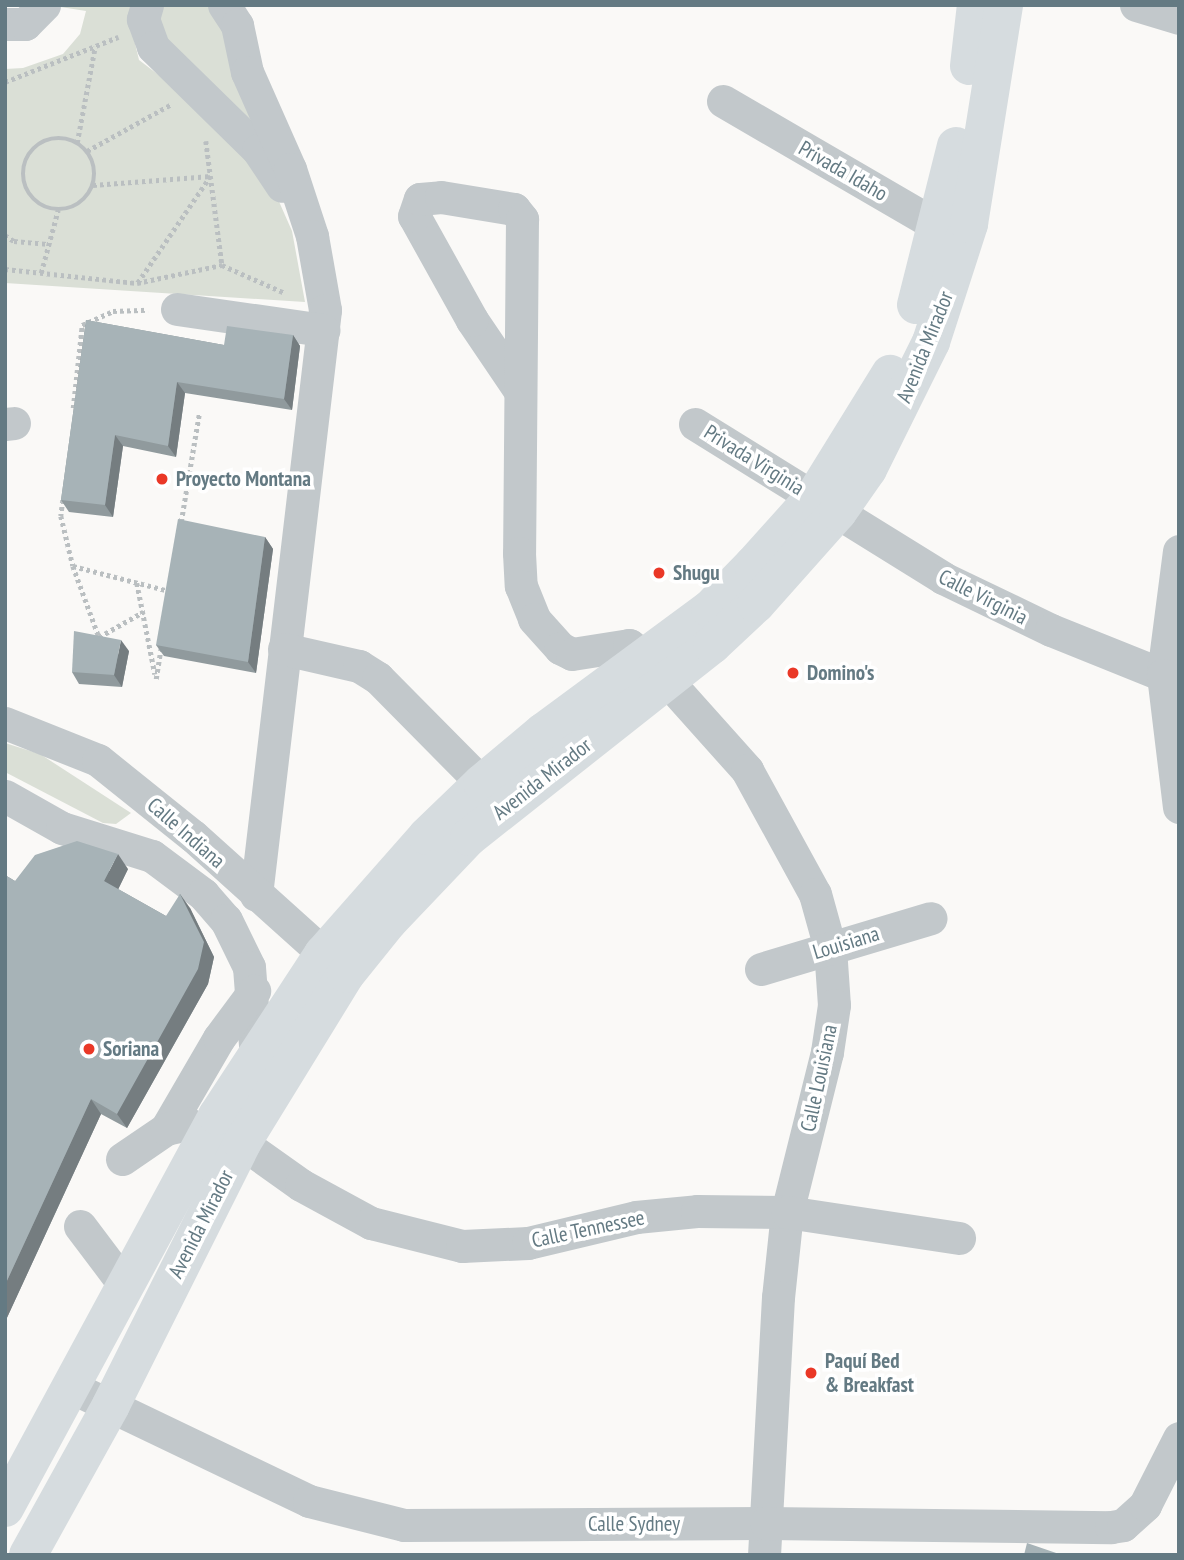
<!DOCTYPE html>
<html>
<head>
<meta charset="utf-8">
<style>
  body { margin:0 }
  #map { position:relative; width:1184px; height:1560px; overflow:hidden; background:#faf9f7; font-family:"PT Sans Narrow",sans-serif }
  div>[style] { position:absolute }
  .green>* { inset:0; background:#dadfd6 }
  .path>* { height:4.5px; margin-top:-2.25px; transform-origin:0; background:repeating-linear-gradient(90deg,#babfc1 0 3.5px,transparent 0 7px) }
  .path>.ring { margin:-2.25px; padding:0; box-sizing:content-box; background:none; border:4.5px solid #babfc1; border-radius:50% }
  .minor>* { height:33px; margin:-16.5px; padding:0 16.5px; transform-origin:16.5px; border-radius:16.5px; background:#c2c8cb }
  .major>* { height:38px; margin:-19px; padding:0 19px; transform-origin:19px; border-radius:19px; background:#d6dcdf }
  .wall>* { inset:0; background:#909a9d }
  .shaded-wall>* { inset:0; background:#757d80 }
  .building>* { inset:0; background:#a7b3b7 }
  .dots>* { width:19px; height:19px; translate:-50% -50%; box-sizing:border-box; border:4px solid #fff; border-radius:50% }
  span { translate:-50% -50%; white-space:nowrap; text-align:center; line-height:1.15; -webkit-text-stroke:7px #fff; paint-order:stroke }
  .street-label { font-size:21px; color:#647a83 }
  .poi-label { font-size:21px; color:#647a83; font-weight:700 }
  .left { translate:0 -50%; text-align:left }
  .frame { position:absolute; inset:0; border:7px solid #647a83; pointer-events:none }
</style>
</head>
<body>
<div id="map">
  <div class="green">
    <i style="clip-path:polygon(48px 5px,139px 5px,132px 31px,139px 60px,202px 108px,273px 188px,292px 231px,305px 302px,5px 283px,5px 69px,23px 68px,63px 54px,80px 34px,86px 11px)"></i>
    <i style="clip-path:polygon(162px 5px,217px 5px,312px 226px,152px 26px)"></i>
    <i style="clip-path:polygon(5px 743px,40px 754px,131px 813px,116px 824px,103px 823px,5px 772px)"></i>
  </div>
  <div class="path">
    <i style="left:5px;top:82px;width:122px;rotate:-21.7deg"></i>
    <i class="ring" style="left:23px;top:138px;width:67.5px;height:67.5px"></i>
    <i style="left:206px;top:141px;width:125px;rotate:82.6deg"></i>
    <i style="left:77px;top:143px;width:98px;rotate:-79.4deg"></i>
    <i style="left:87px;top:151px;width:95px;rotate:-29deg"></i>
    <i style="left:93px;top:185px;width:118px;rotate:-4.4deg"></i>
    <i style="left:211px;top:176px;width:130px;rotate:124.3deg"></i>
    <i style="left:5px;top:235px;width:11px;rotate:34deg"></i>
    <i style="left:14px;top:241px;width:33px;rotate:5deg"></i>
    <i style="left:5px;top:269px;width:133px;rotate:6.1deg"></i>
    <i style="left:137px;top:283px;width:87px;rotate:-12deg"></i>
    <i style="left:222px;top:265px;width:69px;rotate:24deg"></i>
    <i style="left:41px;top:273px;width:65px;rotate:-74.9deg"></i>
    <i style="left:73px;top:408px;width:83px;rotate:-83.8deg"></i>
    <i style="left:82px;top:325px;width:34px;rotate:-24deg"></i>
    <i style="left:113px;top:311px;width:35px;rotate:-2deg"></i>
    <i style="left:63px;top:500px;width:16px;rotate:97deg"></i>
    <i style="left:61px;top:516px;width:51px;rotate:76.5deg"></i>
    <i style="left:73px;top:566px;width:76px;rotate:69.9deg"></i>
    <i style="left:99px;top:637px;width:51px;rotate:-29.6deg"></i>
    <i style="left:181px;top:522px;width:109px;rotate:-80.5deg"></i>
    <i style="left:73px;top:566px;width:99px;rotate:14.6deg"></i>
    <i style="left:137px;top:583px;width:93px;rotate:78.8deg"></i>
    <i style="left:156px;top:679px;width:31px;rotate:-81deg"></i>
  </div>
  <div class="minor">
    <i style="left:147px;top:5px;width:15px;rotate:106deg"></i>
    <i style="left:143px;top:19px;width:30px;rotate:70deg"></i>
    <i style="left:153px;top:47px;width:147px;rotate:44.4deg"></i>
    <i style="left:258px;top:150px;width:43px;rotate:56.3deg"></i>
    <i style="left:224px;top:5px;width:24px;rotate:57deg"></i>
    <i style="left:237px;top:25px;width:48px;rotate:78deg"></i>
    <i style="left:247px;top:72px;width:106px;rotate:66.1deg"></i>
    <i style="left:290px;top:169px;width:71px;rotate:71.8deg"></i>
    <i style="left:312px;top:236px;width:75px;rotate:80deg"></i>
    <i style="left:325px;top:310px;width:589px;rotate:96.73deg"></i>
    <i style="left:1136px;top:5px;width:45px;rotate:16.8deg"></i>
    <i style="left:5px;top:24px;width:20px"></i>
    <i style="left:25px;top:24px;width:27px;rotate:-45deg"></i>
    <i style="left:723px;top:101px;width:272px;rotate:30.2deg"></i>
    <i style="left:177px;top:309px;width:148px;rotate:8.2deg"></i>
    <i style="left:520px;top:391px;width:86px;rotate:-124.1deg"></i>
    <i style="left:472px;top:320px;width:119px;rotate:-119.1deg"></i>
    <i style="left:414px;top:216px;width:18px;rotate:-71deg"></i>
    <i style="left:420px;top:199px;width:21px;rotate:-5deg"></i>
    <i style="left:441px;top:197px;width:74px;rotate:9.3deg"></i>
    <i style="left:514px;top:209px;width:13px;rotate:51deg"></i>
    <i style="left:522px;top:219px;width:334px;rotate:90.5deg"></i>
    <i style="left:519px;top:553px;width:33px;rotate:87deg"></i>
    <i style="left:521px;top:586px;width:35px;rotate:68deg"></i>
    <i style="left:534px;top:619px;width:39px;rotate:48deg"></i>
    <i style="left:560px;top:648px;width:13px;rotate:27deg"></i>
    <i style="left:572px;top:654px;width:58px;rotate:-9deg"></i>
    <i style="left:629px;top:645px;width:21px;rotate:35deg"></i>
    <i style="left:646px;top:657px;width:152px;rotate:48.2deg"></i>
    <i style="left:747px;top:770px;width:141px;rotate:61.3deg"></i>
    <i style="left:815px;top:894px;width:56px;rotate:74.5deg"></i>
    <i style="left:830px;top:948px;width:57px;rotate:86deg"></i>
    <i style="left:834px;top:1005px;width:48px;rotate:98.5deg"></i>
    <i style="left:827px;top:1052px;width:165px;rotate:104deg"></i>
    <i style="left:787px;top:1212px;width:85px;rotate:96deg"></i>
    <i style="left:778px;top:1297px;width:258px;rotate:93.1deg"></i>
    <i style="left:5px;top:424px;width:9px;rotate:-6deg"></i>
    <i style="left:695px;top:424px;width:292px;rotate:31.8deg"></i>
    <i style="left:943px;top:578px;width:120px;rotate:25.7deg"></i>
    <i style="left:1051px;top:630px;width:121px;rotate:21.9deg"></i>
    <i style="left:1179px;top:551px;width:125px;rotate:97.4deg"></i>
    <i style="left:1163px;top:675px;width:133px;rotate:83.1deg"></i>
    <i style="left:284px;top:649px;width:77px;rotate:12.8deg"></i>
    <i style="left:359px;top:666px;width:22px;rotate:32deg"></i>
    <i style="left:378px;top:678px;width:148px;rotate:45.3deg"></i>
    <i style="left:5px;top:723px;width:100px;rotate:21.7deg"></i>
    <i style="left:98px;top:760px;width:122px;rotate:38.7deg"></i>
    <i style="left:193px;top:836px;width:203px;rotate:42deg"></i>
    <i style="left:5px;top:796px;width:65px;rotate:29.3deg"></i>
    <i style="left:62px;top:828px;width:94px;rotate:17.3deg"></i>
    <i style="left:152px;top:856px;width:64px;rotate:36.7deg"></i>
    <i style="left:203px;top:894px;width:35px;rotate:49deg"></i>
    <i style="left:226px;top:920px;width:52px;rotate:63.9deg"></i>
    <i style="left:249px;top:967px;width:90px;rotate:85.6deg"></i>
    <i style="left:761px;top:969px;width:177px;rotate:-16.7deg"></i>
    <i style="left:166px;top:1129px;width:105px;rotate:-59.8deg"></i>
    <i style="left:219px;top:1038px;width:59px;rotate:-53.3deg"></i>
    <i style="left:242px;top:1143px;width:72px;rotate:35.4deg"></i>
    <i style="left:301px;top:1185px;width:80px;rotate:28.5deg"></i>
    <i style="left:371px;top:1223px;width:94px;rotate:14.2deg"></i>
    <i style="left:462px;top:1246px;width:66px;rotate:-2.6deg"></i>
    <i style="left:528px;top:1243px;width:111px;rotate:-13.5deg"></i>
    <i style="left:636px;top:1217px;width:61px;rotate:-5.6deg"></i>
    <i style="left:697px;top:1211px;width:90px;rotate:0.6deg"></i>
    <i style="left:787px;top:1212px;width:174px;rotate:8.6deg"></i>
    <i style="left:122px;top:1159px;width:53px;rotate:-34.3deg"></i>
    <i style="left:166px;top:1129px;width:23px;rotate:-13deg"></i>
    <i style="left:80px;top:1226px;width:71px;rotate:53deg"></i>
    <i style="left:69px;top:1386px;width:266px;rotate:25.6deg"></i>
    <i style="left:309px;top:1501px;width:98px;rotate:14.2deg"></i>
    <i style="left:404px;top:1525px;width:362px;rotate:-0.3deg"></i>
    <i style="left:766px;top:1523px;width:345px;rotate:0.7deg"></i>
    <i style="left:1111px;top:1527px;width:12px;rotate:-9deg"></i>
    <i style="left:1123px;top:1525px;width:30px;rotate:-42deg"></i>
    <i style="left:1145px;top:1505px;width:75px;rotate:-63.1deg"></i>
  </div>
  <div class="major">
    <i style="left:969px;top:66px;width:61px;rotate:-83.5deg"></i>
    <i style="left:916px;top:305px;width:164px;rotate:-75.9deg"></i>
    <i style="left:5px;top:1508px;width:446px;rotate:-61.6deg"></i>
    <i style="left:217px;top:1116px;width:194px;rotate:-56.8deg"></i>
    <i style="left:323px;top:954px;width:157px;rotate:-48.6deg"></i>
    <i style="left:427px;top:836px;width:76px;rotate:-43.9deg"></i>
    <i style="left:482px;top:783px;width:80px;rotate:-39.9deg"></i>
    <i style="left:543px;top:732px;width:207px;rotate:-36.4deg"></i>
    <i style="left:710px;top:609px;width:62px;rotate:-45.7deg"></i>
    <i style="left:753px;top:565px;width:91px;rotate:-48.1deg"></i>
    <i style="left:814px;top:497px;width:145px;rotate:-58.3deg"></i>
    <i style="left:28px;top:1555px;width:171px;rotate:-61deg"></i>
    <i style="left:111px;top:1405px;width:293px;rotate:-63.4deg"></i>
    <i style="left:242px;top:1143px;width:198px;rotate:-58.4deg"></i>
    <i style="left:346px;top:974px;width:67px;rotate:-51.1deg"></i>
    <i style="left:388px;top:922px;width:117px;rotate:-46.4deg"></i>
    <i style="left:469px;top:837px;width:310px;rotate:-38.3deg"></i>
    <i style="left:712px;top:645px;width:60px;rotate:-43deg"></i>
    <i style="left:756px;top:604px;width:123px;rotate:-48.3deg"></i>
    <i style="left:838px;top:512px;width:52px;rotate:-55.1deg"></i>
    <i style="left:868px;top:469px;width:142px;rotate:-63.6deg"></i>
    <i style="left:931px;top:342px;width:124px;rotate:-72.1deg"></i>
    <i style="left:969px;top:224px;width:222px;rotate:-80.9deg"></i>
  </div>
  <div class="wall">
    <i style="clip-path:polygon(86px 320px,224px 345px,293px 335px,300px 346px,292px 410px,185px 393px,176px 457px,123px 446px,113px 517px,69px 512px,61px 500px)"></i>
    <i style="clip-path:polygon(265px 537px,273px 549px,256px 673px,164px 656px,156px 645px)"></i>
    <i style="clip-path:polygon(129px 651px,122px 687px,79px 684px,72px 672px)"></i>
    <i style="clip-path:polygon(128px 869px,118px 889px,166px 916px,190px 908px,214px 957px,208px 984px,127px 1128px,101px 1114px,5px 1322px,5px 875px,15px 881px)"></i>
  </div>
  <div class="shaded-wall">
    <i style="clip-path:polygon(293px 335px,300px 346px,292px 410px,284px 399px)"></i>
    <i style="clip-path:polygon(177px 382px,185px 393px,176px 457px,168px 446px)"></i>
    <i style="clip-path:polygon(115px 435px,123px 446px,113px 517px,105px 505px)"></i>
    <i style="clip-path:polygon(265px 537px,273px 549px,256px 673px,248px 662px)"></i>
    <i style="clip-path:polygon(121px 640px,129px 651px,122px 687px,114px 675px)"></i>
    <i style="clip-path:polygon(118px 854px,128px 869px,115px 896px,104px 881px)"></i>
    <i style="clip-path:polygon(180px 894px,190px 908px,214px 957px,208px 984px,127px 1128px,117px 1114px)"></i>
    <i style="clip-path:polygon(91px 1099px,101px 1114px,5px 1322px,5px 1285px)"></i>
  </div>
  <div class="building">
    <i style="clip-path:polygon(86px 320px,224px 345px,227px 326px,293px 335px,284px 399px,177px 382px,168px 446px,115px 435px,105px 505px,61px 500px)"></i>
    <i style="clip-path:polygon(178px 519px,265px 537px,248px 662px,156px 645px)"></i>
    <i style="clip-path:polygon(74px 631px,121px 640px,114px 675px,72px 672px)"></i>
    <i style="clip-path:polygon(77px 841px,118px 854px,104px 881px,166px 916px,180px 894px,204px 942px,198px 969px,117px 1114px,91px 1099px,5px 1285px,5px 875px,15px 881px,35px 855px)"></i>
    <i style="clip-path:polygon(1027px 1543px,1062px 1555px,1024px 1555px)"></i>
  </div>
  <div class="dots">
    <i style="left:162px;top:479px;background:#ea3827"></i>
    <i style="left:659px;top:573px;background:#ea3827"></i>
    <i style="left:793px;top:673px;background:#ea3827"></i>
    <i style="left:89px;top:1049px;background:#ea3827"></i>
    <i style="left:811px;top:1373px;background:#ea3827"></i>
  </div>
  <div class="street-label">
    <span style="left:843px;top:171px;rotate:30deg">Privada Idaho</span>
    <span style="left:925px;top:347px;rotate:-68deg">Avenida Mirador</span>
    <span style="left:754px;top:460px;rotate:32deg">Privada Virginia</span>
    <span style="left:983px;top:597px;rotate:27deg">Calle Virginia</span>
    <span style="left:542px;top:779px;rotate:-38deg">Avenida Mirador</span>
    <span style="left:186px;top:833px;rotate:41deg">Calle Indiana</span>
    <span style="left:846px;top:943px;rotate:-17deg">Louisiana</span>
    <span style="left:819px;top:1078px;rotate:-78deg">Calle Louisiana</span>
    <span style="left:201px;top:1224px;rotate:-63deg">Avenida Mirador</span>
    <span style="left:588px;top:1229px;rotate:-12deg">Calle Tennessee</span>
    <span style="left:634px;top:1524px">Calle Sydney</span>
  </div>
  <div class="poi-label">
    <span class="left" style="left:176px;top:479px">Proyecto Montana</span>
    <span class="left" style="left:673px;top:573px">Shugu</span>
    <span class="left" style="left:807px;top:673px">Domino's</span>
    <span class="left" style="left:103px;top:1049px">Soriana</span>
    <span class="left" style="left:825px;top:1373px">Paquí Bed<br>&amp; Breakfast</span>
  </div>
  <div class="frame"></div>
</div>
</body>
</html>
